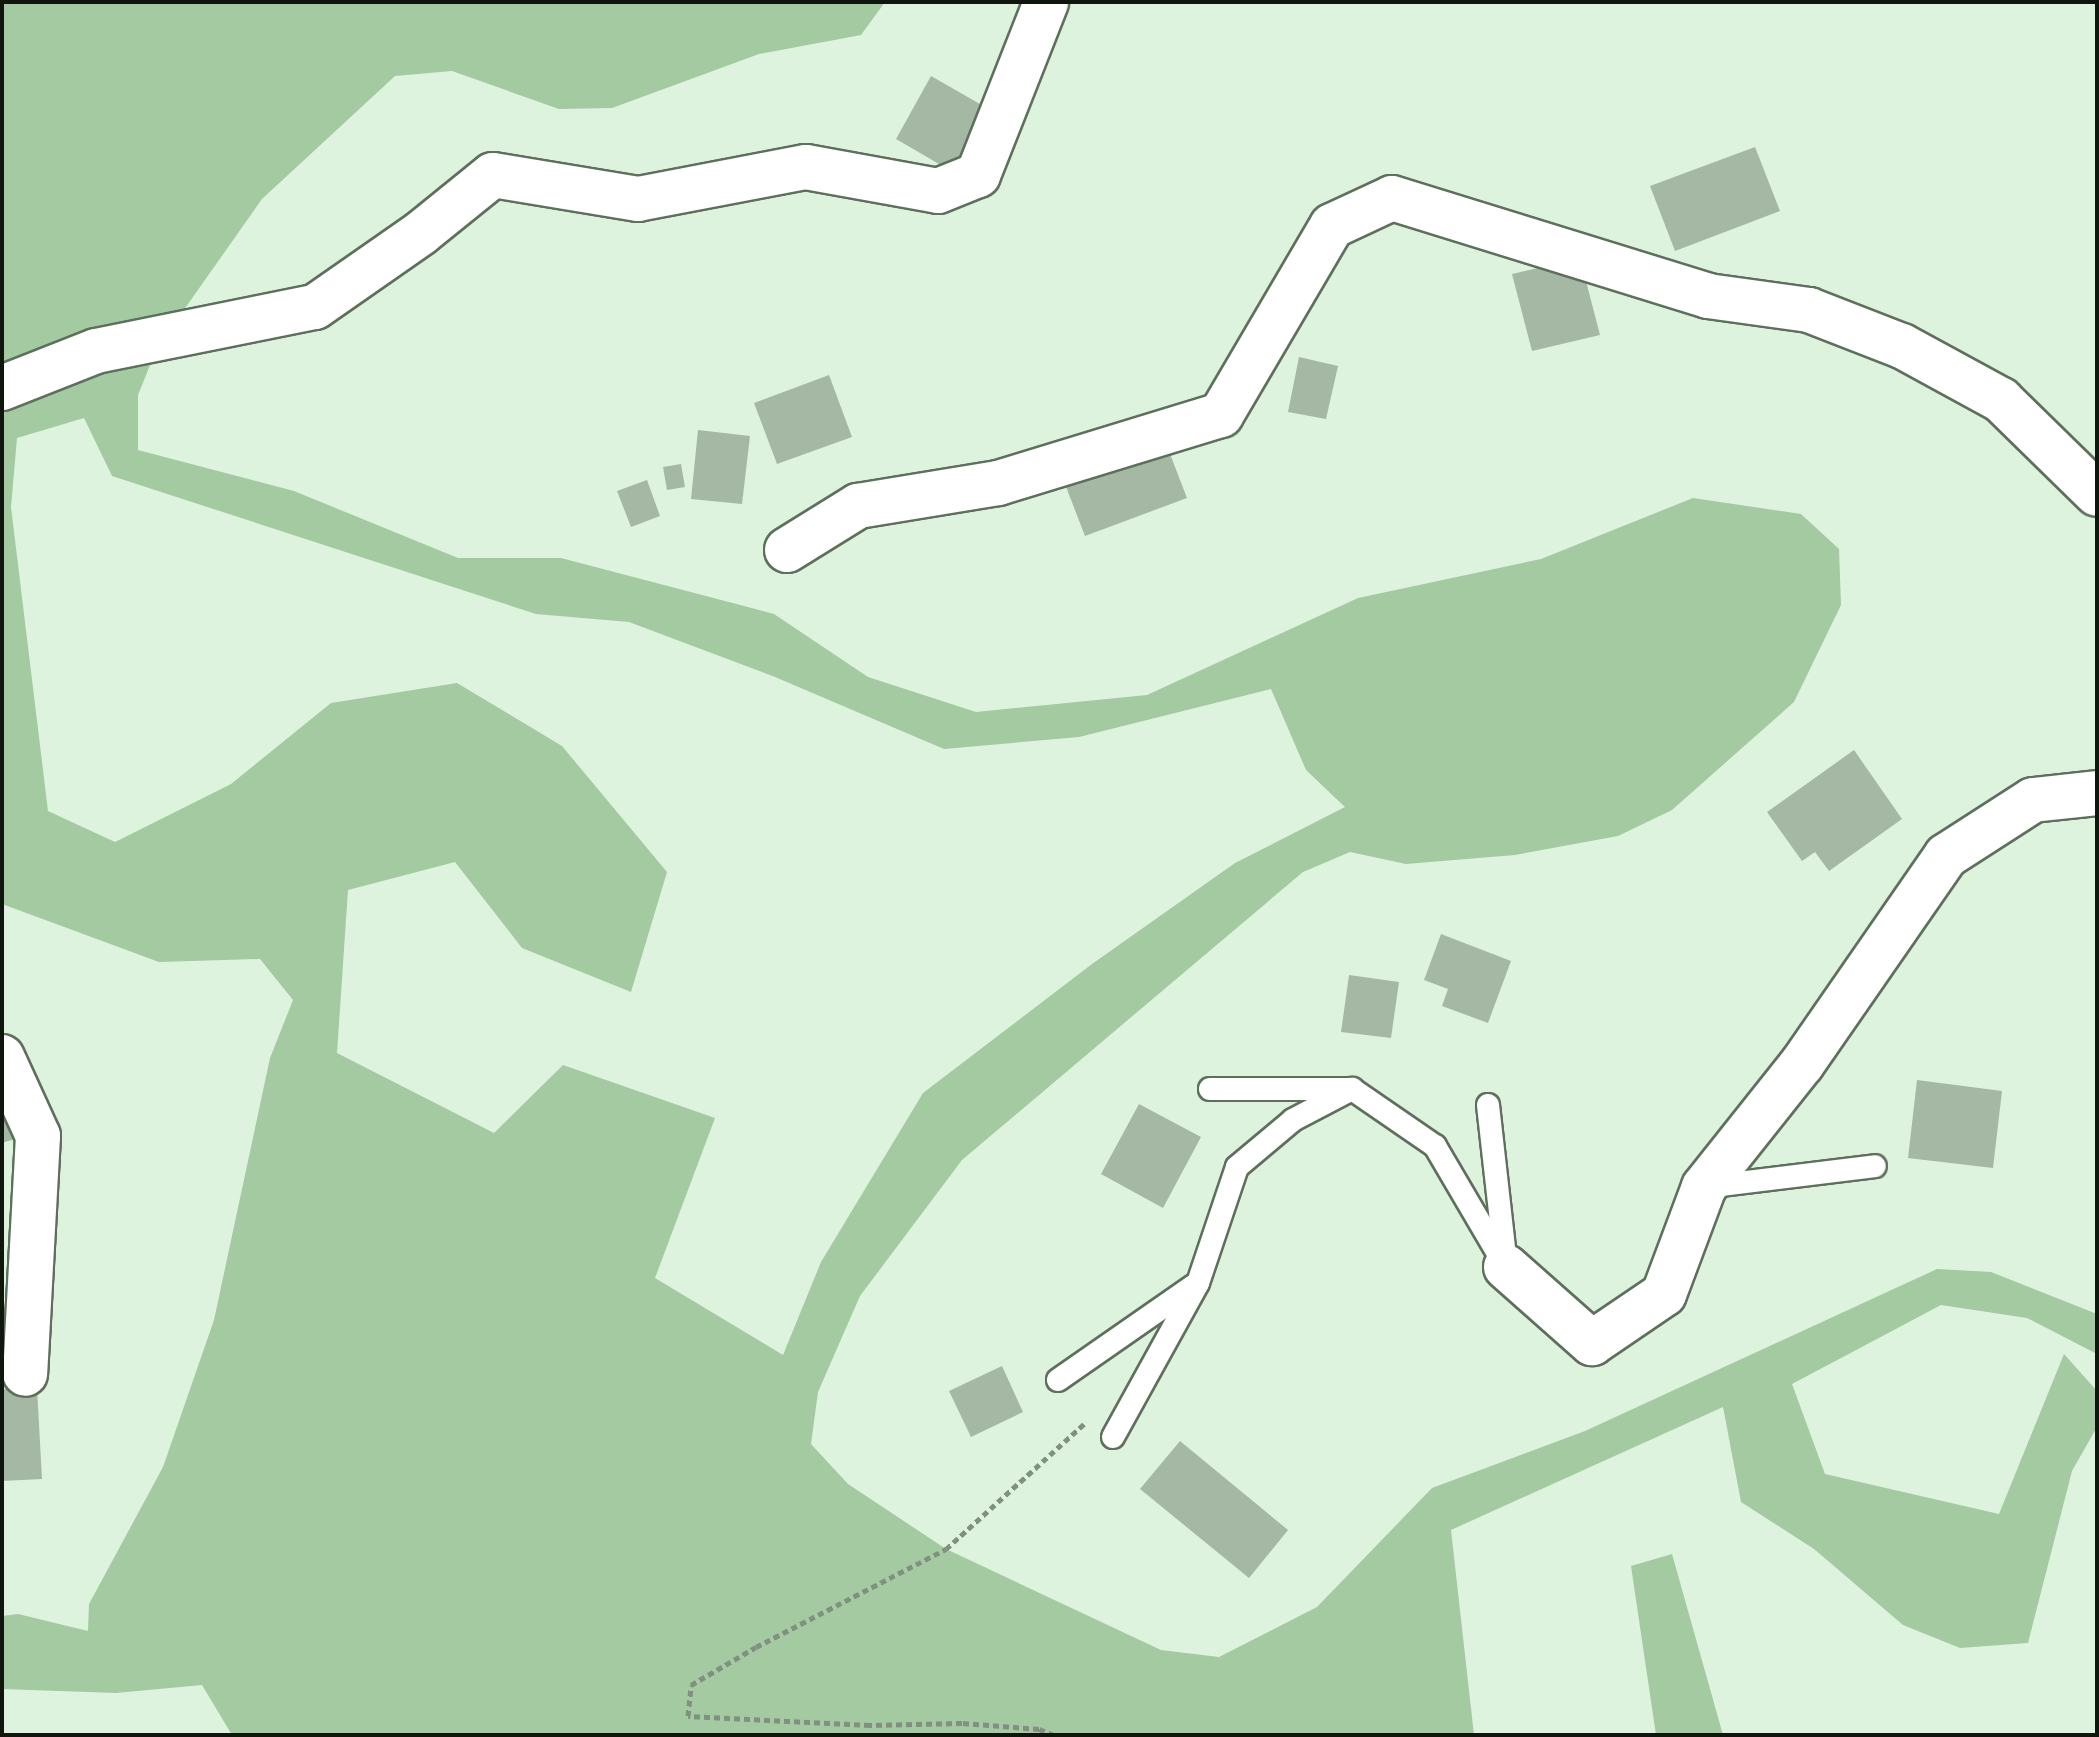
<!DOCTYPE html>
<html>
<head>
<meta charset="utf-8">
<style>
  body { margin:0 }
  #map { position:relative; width:2099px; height:1737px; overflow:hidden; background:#def3dd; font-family:"Fira Sans",sans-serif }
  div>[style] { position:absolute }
  .green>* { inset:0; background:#a3caa1 }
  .building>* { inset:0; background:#a5b8a4 }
  .path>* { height:5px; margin-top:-2.5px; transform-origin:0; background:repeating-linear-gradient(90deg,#819080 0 6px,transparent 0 10px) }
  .roads { filter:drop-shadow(2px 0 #5e705d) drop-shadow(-2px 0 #5e705d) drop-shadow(0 2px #5e705d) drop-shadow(0 -2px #5e705d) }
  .lane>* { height:22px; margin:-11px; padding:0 11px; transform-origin:11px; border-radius:11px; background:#fff }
  .street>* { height:44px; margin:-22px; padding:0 22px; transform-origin:22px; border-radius:22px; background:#fff }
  span { translate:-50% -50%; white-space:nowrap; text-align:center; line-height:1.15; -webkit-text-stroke:6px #eeffed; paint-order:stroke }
  .frame { position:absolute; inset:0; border:4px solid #0f160e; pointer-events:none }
</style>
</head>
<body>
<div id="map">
  <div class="green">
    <i style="clip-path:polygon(evenodd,2px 2px,885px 2px,861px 35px,759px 54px,612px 108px,559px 109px,452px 71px,395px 76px,262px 199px,157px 348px,138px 395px,138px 450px,294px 491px,458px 558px,561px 558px,774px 614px,868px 677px,976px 712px,1147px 695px,1358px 598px,1541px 559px,1693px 498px,1801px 514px,1839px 549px,1841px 605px,1794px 702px,1672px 810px,1618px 836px,1515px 855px,1406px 864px,1350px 852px,1303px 872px,962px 1160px,860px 1296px,818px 1392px,811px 1444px,848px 1484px,946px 1549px,1161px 1650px,1219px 1657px,1317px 1607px,1432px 1488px,1585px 1431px,1937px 1269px,1991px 1272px,2097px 1314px,2097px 1354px,2027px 1318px,1941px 1305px,1792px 1384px,1825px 1474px,1999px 1514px,2064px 1354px,2097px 1391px,2097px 1427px,2072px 1471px,2028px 1643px,1960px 1648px,1903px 1625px,1814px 1549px,1741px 1502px,1723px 1407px,1451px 1530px,1474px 1735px,232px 1735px,202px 1685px,116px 1693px,2px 1689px,2px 1616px,18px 1614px,88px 1631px,89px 1604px,163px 1467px,214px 1320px,270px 1058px,293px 1000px,260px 959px,159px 962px,2px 904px,2px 2px,84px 418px,112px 476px,536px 614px,629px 622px,775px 677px,944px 749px,1079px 737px,1271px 689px,1306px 770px,1345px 807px,1235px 863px,1092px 964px,923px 1093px,821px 1262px,783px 1355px,655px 1278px,715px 1118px,563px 1065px,494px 1133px,337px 1053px,348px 890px,455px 862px,522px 948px,631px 992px,667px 872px,562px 746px,457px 683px,331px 703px,231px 784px,115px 842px,48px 811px,11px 507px,17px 438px,84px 418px)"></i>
    <i style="clip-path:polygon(1672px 1554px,1723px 1735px,1656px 1735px,1631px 1566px)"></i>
  </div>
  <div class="building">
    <i style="clip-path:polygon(931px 76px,987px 108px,951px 171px,896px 139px)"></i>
    <i style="clip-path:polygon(1755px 147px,1780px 211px,1675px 251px,1650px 186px)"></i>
    <i style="clip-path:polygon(1580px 258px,1600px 335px,1532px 351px,1512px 274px)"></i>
    <i style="clip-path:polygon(1299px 357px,1338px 366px,1326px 419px,1288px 412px)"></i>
    <i style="clip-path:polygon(829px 375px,852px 437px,777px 464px,754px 403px)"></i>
    <i style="clip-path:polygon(698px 430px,750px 436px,742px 504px,691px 499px)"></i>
    <i style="clip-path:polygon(1165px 441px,1187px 498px,1085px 536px,1063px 479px)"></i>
    <i style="clip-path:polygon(681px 464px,685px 487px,667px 490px,663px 467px)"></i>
    <i style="clip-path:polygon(647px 480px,660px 516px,631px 527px,617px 491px)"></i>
    <i style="clip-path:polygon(1854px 750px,1902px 819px,1829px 871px,1815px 852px,1802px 861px,1767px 812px)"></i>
    <i style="clip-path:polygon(1441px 934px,1511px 961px,1488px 1023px,1442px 1006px,1448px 989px,1424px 980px)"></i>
    <i style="clip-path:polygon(1349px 975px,1399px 982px,1391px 1038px,1341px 1032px)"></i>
    <i style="clip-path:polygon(1917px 1080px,2002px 1091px,1993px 1168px,1908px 1158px)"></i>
    <i style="clip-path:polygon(1139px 1104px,1201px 1137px,1163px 1208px,1101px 1174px)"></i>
    <i style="clip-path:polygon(2px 1108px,15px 1139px,2px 1143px)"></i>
    <i style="clip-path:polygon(1002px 1366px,1023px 1412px,971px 1437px,949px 1391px)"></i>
    <i style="clip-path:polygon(37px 1388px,42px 1479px,2px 1481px,2px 1389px)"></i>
    <i style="clip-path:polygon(1180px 1441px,1288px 1530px,1249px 1578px,1140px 1489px)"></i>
  </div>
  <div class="path">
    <i style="left:1054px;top:1735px;width:16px;rotate:-158deg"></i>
    <i style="left:1039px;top:1729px;width:77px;rotate:-175.5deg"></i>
    <i style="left:962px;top:1723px;width:92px;rotate:178.8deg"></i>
    <i style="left:870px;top:1725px;width:182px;rotate:-177.2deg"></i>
    <i style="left:688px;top:1716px;width:31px;rotate:-84deg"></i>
    <i style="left:691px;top:1685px;width:75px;rotate:-30.3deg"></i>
    <i style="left:756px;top:1647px;width:214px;rotate:-27.3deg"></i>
    <i style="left:946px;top:1549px;width:189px;rotate:-42.2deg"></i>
  </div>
  <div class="roads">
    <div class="lane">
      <i style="left:1210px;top:1089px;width:142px"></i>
      <i style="left:1352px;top:1089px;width:101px;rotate:34.5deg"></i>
      <i style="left:1435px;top:1146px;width:140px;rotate:59.6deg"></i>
      <i style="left:1488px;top:1105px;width:153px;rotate:83.6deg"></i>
      <i style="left:1705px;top:1187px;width:171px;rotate:-7deg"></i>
      <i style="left:1058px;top:1380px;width:165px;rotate:-34.8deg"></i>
      <i style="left:1113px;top:1437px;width:176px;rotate:-61.1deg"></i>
      <i style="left:1198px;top:1283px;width:122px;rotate:-71.4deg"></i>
      <i style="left:1237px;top:1167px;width:73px;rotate:-40deg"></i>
      <i style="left:1293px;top:1120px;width:67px;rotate:-27.7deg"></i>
    </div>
    <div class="street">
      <i style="left:2px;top:388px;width:101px;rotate:-21.5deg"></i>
      <i style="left:96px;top:351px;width:223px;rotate:-11.4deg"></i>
      <i style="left:315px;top:307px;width:129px;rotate:-34.9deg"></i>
      <i style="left:421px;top:233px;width:92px;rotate:-38.9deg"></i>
      <i style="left:493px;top:175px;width:147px;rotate:9.4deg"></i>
      <i style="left:638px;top:199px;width:171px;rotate:-10.8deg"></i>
      <i style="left:806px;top:167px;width:134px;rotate:10.3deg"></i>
      <i style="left:938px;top:191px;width:43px;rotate:-21.8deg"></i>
      <i style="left:978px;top:175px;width:186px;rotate:-68.5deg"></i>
      <i style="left:787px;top:550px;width:84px;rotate:-31.8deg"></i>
      <i style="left:858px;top:506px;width:142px;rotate:-9.3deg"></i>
      <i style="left:998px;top:483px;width:233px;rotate:-17deg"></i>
      <i style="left:1221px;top:415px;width:219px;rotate:-59.6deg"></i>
      <i style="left:1332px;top:226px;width:66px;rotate:-25deg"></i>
      <i style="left:1392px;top:198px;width:331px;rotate:17.2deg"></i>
      <i style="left:1708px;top:296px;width:102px;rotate:7.9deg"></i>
      <i style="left:1809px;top:310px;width:100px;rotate:21.2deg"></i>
      <i style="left:1902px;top:346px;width:113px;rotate:28.6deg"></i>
      <i style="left:2001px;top:400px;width:134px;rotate:44.4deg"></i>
      <i style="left:2px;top:1057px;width:87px;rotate:65.5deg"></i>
      <i style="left:38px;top:1136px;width:238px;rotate:93.1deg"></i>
      <i style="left:1506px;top:1267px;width:115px;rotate:41.5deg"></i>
      <i style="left:1592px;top:1343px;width:87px;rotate:-34.2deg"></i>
      <i style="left:1664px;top:1294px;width:114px;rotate:-69.5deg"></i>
      <i style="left:1704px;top:1187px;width:157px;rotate:-51.5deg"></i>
      <i style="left:1802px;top:1064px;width:253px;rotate:-55.3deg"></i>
      <i style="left:1946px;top:856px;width:103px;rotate:-32.8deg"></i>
      <i style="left:2033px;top:800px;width:64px;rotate:-6.2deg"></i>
    </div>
  </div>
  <div class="frame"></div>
</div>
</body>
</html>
